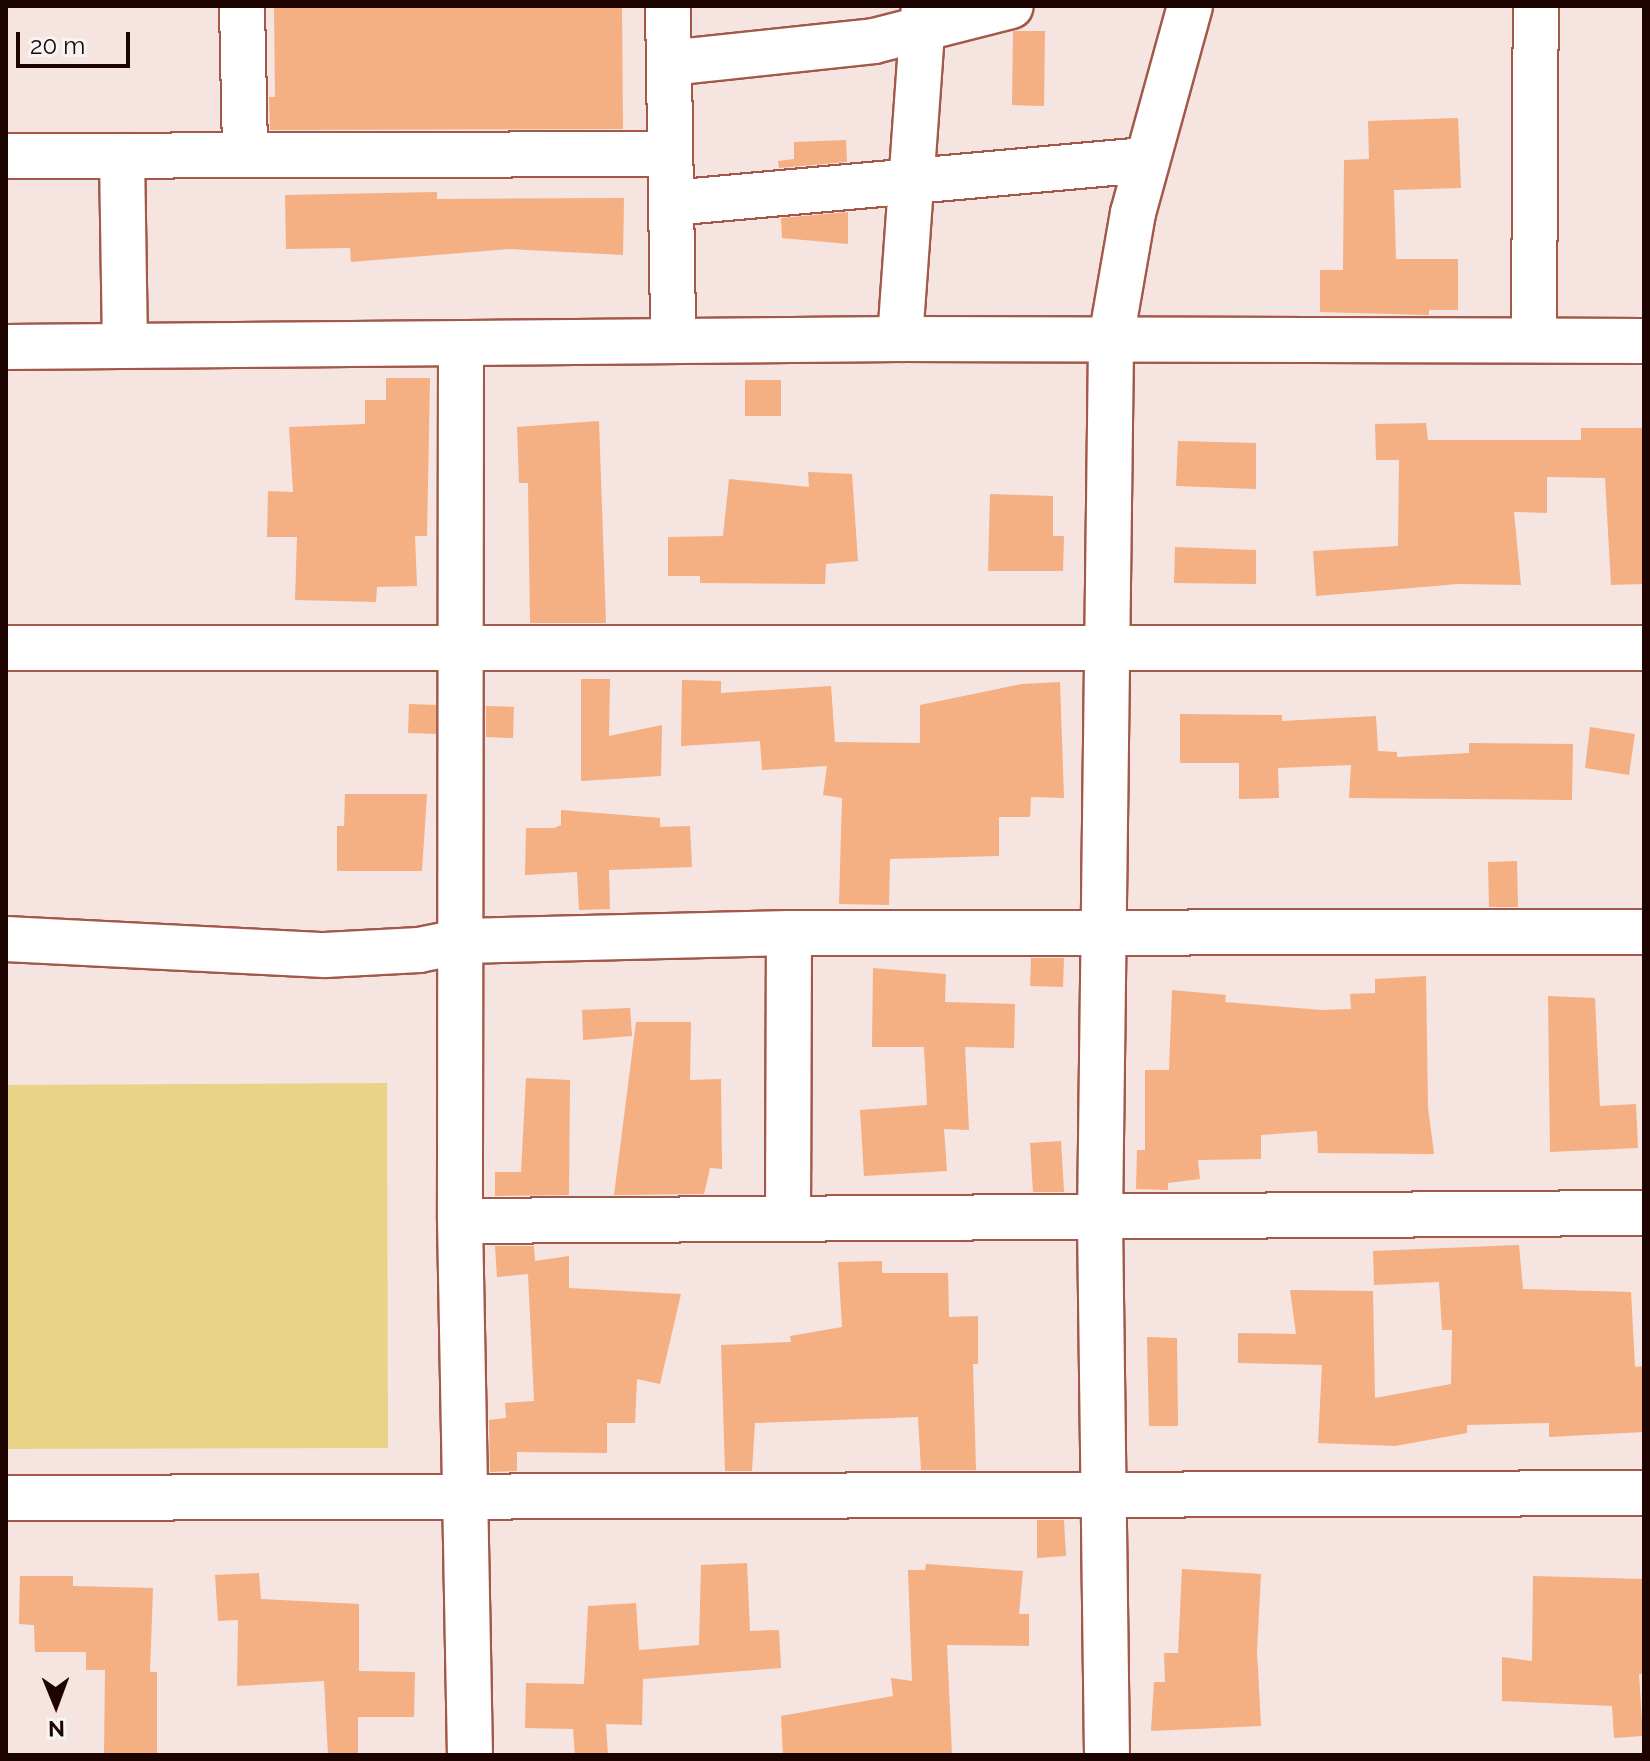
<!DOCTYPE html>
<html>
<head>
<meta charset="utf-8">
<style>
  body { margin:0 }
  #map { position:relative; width:1650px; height:1761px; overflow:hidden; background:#f5e4df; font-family:Raleway,sans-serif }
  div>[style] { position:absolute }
  .green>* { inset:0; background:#e9d386 }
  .building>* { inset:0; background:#f4af82 }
  .roads { filter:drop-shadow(2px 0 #a35949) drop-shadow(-2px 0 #a35949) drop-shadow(0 2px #a35949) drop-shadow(0 -2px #a35949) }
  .minor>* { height:44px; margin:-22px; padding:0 22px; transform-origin:22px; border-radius:22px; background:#fff }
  span { translate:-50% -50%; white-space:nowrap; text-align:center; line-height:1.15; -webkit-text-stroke:7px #f5f5f5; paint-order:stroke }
  .frame { position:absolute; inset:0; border:8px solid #1e0401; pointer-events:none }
  .north { position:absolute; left:16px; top:1665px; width:80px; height:80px; -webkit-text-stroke:6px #f5f5f5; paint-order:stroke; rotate:179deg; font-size:22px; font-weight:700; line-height:32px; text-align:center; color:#1e0401 }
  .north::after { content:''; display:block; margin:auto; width:28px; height:36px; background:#1e0401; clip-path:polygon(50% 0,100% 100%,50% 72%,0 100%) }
  .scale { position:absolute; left:16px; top:32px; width:114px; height:36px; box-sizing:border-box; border:4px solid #1e0401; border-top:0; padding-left:10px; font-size:24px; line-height:28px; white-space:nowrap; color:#1e0401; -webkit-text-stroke:6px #f5f5f5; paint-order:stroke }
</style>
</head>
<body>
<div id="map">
  <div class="green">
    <i style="clip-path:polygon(387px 1083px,388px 1448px,6px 1449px,6px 1085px)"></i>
  </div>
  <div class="building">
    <i style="clip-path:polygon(274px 6px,622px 6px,623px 129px,270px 130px,269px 97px,275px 97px)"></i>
    <i style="clip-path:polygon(1013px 31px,1045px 31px,1044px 106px,1012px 105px)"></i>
    <i style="clip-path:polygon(1458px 118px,1461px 188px,1394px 190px,1396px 259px,1458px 259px,1458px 310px,1429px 310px,1429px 315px,1320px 312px,1320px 270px,1343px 270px,1344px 160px,1369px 159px,1368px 121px)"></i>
    <i style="clip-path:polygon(846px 140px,847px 162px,779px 168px,778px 161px,794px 159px,794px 142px)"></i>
    <i style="clip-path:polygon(437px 192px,437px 199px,624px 198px,623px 255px,509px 249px,351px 262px,350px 248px,286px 249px,285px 195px)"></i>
    <i style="clip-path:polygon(848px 212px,848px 244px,782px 238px,781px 218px)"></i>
    <i style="clip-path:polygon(386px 378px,430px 378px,427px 536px,415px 536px,417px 586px,377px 587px,376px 602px,295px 600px,297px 537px,267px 537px,268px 491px,293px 492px,289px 427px,365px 424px,365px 400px,386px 400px)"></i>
    <i style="clip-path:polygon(745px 380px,781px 380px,781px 416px,745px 416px)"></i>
    <i style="clip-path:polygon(599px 421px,606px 623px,530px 623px,528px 483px,519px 483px,517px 427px)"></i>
    <i style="clip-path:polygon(1426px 423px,1428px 440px,1581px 440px,1581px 428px,1644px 428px,1644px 584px,1611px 585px,1605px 478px,1547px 477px,1547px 513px,1514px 512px,1521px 585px,1458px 584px,1316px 596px,1313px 551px,1398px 546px,1399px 460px,1376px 460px,1375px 424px)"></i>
    <i style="clip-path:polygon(1178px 441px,1256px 443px,1256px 489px,1176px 486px)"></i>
    <i style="clip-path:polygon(808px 472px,852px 474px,858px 561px,826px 564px,825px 584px,700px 583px,700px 576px,668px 576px,668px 537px,723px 536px,729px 479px,809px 487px)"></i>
    <i style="clip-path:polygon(990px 494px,1053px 496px,1053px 536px,1064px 536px,1063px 571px,988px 571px)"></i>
    <i style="clip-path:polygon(1175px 547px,1256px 550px,1256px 584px,1174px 583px)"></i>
    <i style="clip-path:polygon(581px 679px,610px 679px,609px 736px,662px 725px,661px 776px,581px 781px)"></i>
    <i style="clip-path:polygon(682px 680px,721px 681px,721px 693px,831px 686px,835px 742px,920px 743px,920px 705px,1022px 684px,1060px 682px,1064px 798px,1031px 797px,1030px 817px,999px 817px,999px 856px,890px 859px,889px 905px,839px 904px,842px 798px,823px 795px,827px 766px,762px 770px,760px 741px,681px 746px)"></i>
    <i style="clip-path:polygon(409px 704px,436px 705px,436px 734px,408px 733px)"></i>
    <i style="clip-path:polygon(486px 706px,514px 707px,513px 738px,486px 737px)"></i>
    <i style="clip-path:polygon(1180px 714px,1282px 715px,1282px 721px,1376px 716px,1378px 751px,1397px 752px,1397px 757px,1469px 753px,1469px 743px,1573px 744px,1572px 800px,1349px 798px,1351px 765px,1278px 768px,1279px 798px,1239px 799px,1239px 763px,1180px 763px)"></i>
    <i style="clip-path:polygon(1590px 727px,1635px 734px,1629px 775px,1585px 768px)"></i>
    <i style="clip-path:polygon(345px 794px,427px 794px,422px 871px,337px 871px,337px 826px,344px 826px)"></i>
    <i style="clip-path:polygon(561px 810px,660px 818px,660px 827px,690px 826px,692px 867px,609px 870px,610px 909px,579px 910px,577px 872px,525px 875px,526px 828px,554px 828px,561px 825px)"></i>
    <i style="clip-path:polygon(1517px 861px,1518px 907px,1489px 907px,1488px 862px)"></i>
    <i style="clip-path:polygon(1031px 958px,1064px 958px,1063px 987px,1030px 986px)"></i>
    <i style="clip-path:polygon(873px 968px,946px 974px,945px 1002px,1015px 1004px,1014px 1048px,965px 1047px,969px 1130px,944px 1129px,947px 1171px,864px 1176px,860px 1110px,927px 1105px,924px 1047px,872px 1047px)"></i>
    <i style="clip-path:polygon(1426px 976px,1428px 1107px,1434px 1154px,1318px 1153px,1317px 1131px,1261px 1135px,1261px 1159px,1198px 1160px,1200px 1179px,1168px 1183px,1168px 1190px,1136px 1189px,1137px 1150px,1145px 1150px,1145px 1070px,1169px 1070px,1172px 990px,1226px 995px,1225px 1002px,1322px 1010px,1351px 1009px,1350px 994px,1375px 993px,1375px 979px)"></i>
    <i style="clip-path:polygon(1548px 996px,1595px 998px,1600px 1106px,1636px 1104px,1638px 1148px,1550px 1152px)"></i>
    <i style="clip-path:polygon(630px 1008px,632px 1036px,583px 1040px,582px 1010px)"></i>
    <i style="clip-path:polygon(636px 1022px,691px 1022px,690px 1080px,721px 1079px,722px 1169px,710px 1168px,704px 1194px,614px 1195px)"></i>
    <i style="clip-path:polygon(526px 1078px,570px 1080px,569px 1195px,495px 1196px,495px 1172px,521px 1172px)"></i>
    <i style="clip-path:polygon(1061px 1141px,1064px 1192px,1033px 1192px,1030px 1143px)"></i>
    <i style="clip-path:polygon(1519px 1245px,1523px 1289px,1631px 1292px,1635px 1367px,1644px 1366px,1644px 1432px,1549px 1437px,1549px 1423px,1467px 1425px,1467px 1433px,1395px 1446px,1318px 1443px,1322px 1365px,1238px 1363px,1238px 1333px,1296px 1334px,1290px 1290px,1373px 1291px,1375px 1398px,1451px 1384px,1452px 1330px,1442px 1330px,1439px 1282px,1374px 1285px,1373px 1251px)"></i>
    <i style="clip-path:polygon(495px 1246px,534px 1246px,535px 1261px,569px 1256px,569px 1288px,681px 1294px,660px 1384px,637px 1379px,635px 1423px,607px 1423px,607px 1453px,517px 1452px,517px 1471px,490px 1472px,489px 1420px,506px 1418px,505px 1403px,534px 1401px,528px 1274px,497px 1277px)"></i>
    <i style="clip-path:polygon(882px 1261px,882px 1273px,948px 1273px,949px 1317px,978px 1316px,978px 1364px,973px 1364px,976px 1470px,921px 1470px,918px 1417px,755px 1423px,752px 1471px,725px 1471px,721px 1345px,791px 1342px,790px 1336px,842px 1327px,838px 1262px)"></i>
    <i style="clip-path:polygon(1147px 1337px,1177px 1338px,1178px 1426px,1149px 1426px)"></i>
    <i style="clip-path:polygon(1037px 1520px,1064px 1520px,1066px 1556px,1037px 1558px)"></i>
    <i style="clip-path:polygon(747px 1563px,750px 1631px,779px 1630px,781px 1668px,643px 1679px,642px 1725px,606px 1724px,608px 1755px,575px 1755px,573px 1729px,525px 1728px,526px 1683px,584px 1684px,588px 1606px,636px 1603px,639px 1650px,699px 1645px,701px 1565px)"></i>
    <i style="clip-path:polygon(926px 1564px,1023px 1571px,1019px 1614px,1029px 1614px,1029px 1646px,947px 1645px,952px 1755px,783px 1755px,781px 1716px,893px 1696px,891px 1678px,912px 1681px,908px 1570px,925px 1570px)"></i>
    <i style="clip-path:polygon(1182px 1569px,1261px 1574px,1257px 1651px,1261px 1726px,1151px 1731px,1154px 1682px,1165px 1682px,1164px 1653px,1178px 1653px)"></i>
    <i style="clip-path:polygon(259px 1573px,261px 1599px,359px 1604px,359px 1671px,415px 1672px,414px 1717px,358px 1717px,358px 1755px,328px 1755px,324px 1681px,237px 1686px,238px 1620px,218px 1621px,215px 1575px)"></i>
    <i style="clip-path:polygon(20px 1576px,73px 1576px,73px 1586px,153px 1588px,150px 1672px,157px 1672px,157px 1755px,104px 1755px,105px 1670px,86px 1670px,86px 1652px,35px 1652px,34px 1625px,19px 1624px)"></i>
    <i style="clip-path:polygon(1533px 1576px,1644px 1579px,1644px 1674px,1639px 1674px,1643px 1736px,1614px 1738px,1612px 1706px,1502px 1701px,1502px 1657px,1532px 1661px)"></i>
  </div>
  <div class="roads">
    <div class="minor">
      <i style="left:242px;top:6px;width:149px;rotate:88.8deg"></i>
      <i style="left:668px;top:6px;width:334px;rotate:89.1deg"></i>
      <i style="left:669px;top:63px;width:206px;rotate:-6.1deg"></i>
      <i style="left:874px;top:41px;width:141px;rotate:-14.3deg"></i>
      <i style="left:6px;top:156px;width:663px;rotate:-0.17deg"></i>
      <i style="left:122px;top:156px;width:188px;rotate:89.1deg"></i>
      <i style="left:672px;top:203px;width:477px;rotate:-5.2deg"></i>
      <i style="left:900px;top:339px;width:334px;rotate:-85.9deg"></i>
      <i style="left:1534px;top:339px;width:333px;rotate:-89.7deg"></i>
      <i style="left:461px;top:343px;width:878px;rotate:90.07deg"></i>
      <i style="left:460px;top:1221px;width:534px;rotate:88.93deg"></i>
      <i style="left:6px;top:347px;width:894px;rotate:-0.51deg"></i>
      <i style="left:900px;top:339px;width:744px;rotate:0.15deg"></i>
      <i style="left:6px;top:648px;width:1638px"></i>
      <i style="left:6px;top:939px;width:319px;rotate:2.9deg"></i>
      <i style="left:325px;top:955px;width:94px;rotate:-3deg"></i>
      <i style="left:419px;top:950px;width:45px;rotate:-11.6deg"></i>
      <i style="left:463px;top:941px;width:326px;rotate:-1.4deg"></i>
      <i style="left:789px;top:933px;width:855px;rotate:-0.07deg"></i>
      <i style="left:788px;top:1218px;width:285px;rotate:-89.8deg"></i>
      <i style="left:460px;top:1221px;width:1184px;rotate:-0.39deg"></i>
      <i style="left:6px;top:1498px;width:1638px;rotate:-0.17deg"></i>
      <i style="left:1107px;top:1755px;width:535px;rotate:-90.75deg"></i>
      <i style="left:1100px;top:1220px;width:881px;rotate:-89.28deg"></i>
      <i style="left:1111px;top:339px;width:128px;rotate:-80.1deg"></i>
      <i style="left:1133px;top:213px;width:215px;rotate:-74.6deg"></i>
    </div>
  </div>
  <div class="frame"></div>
  <div class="north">N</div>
  <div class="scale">20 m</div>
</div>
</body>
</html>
